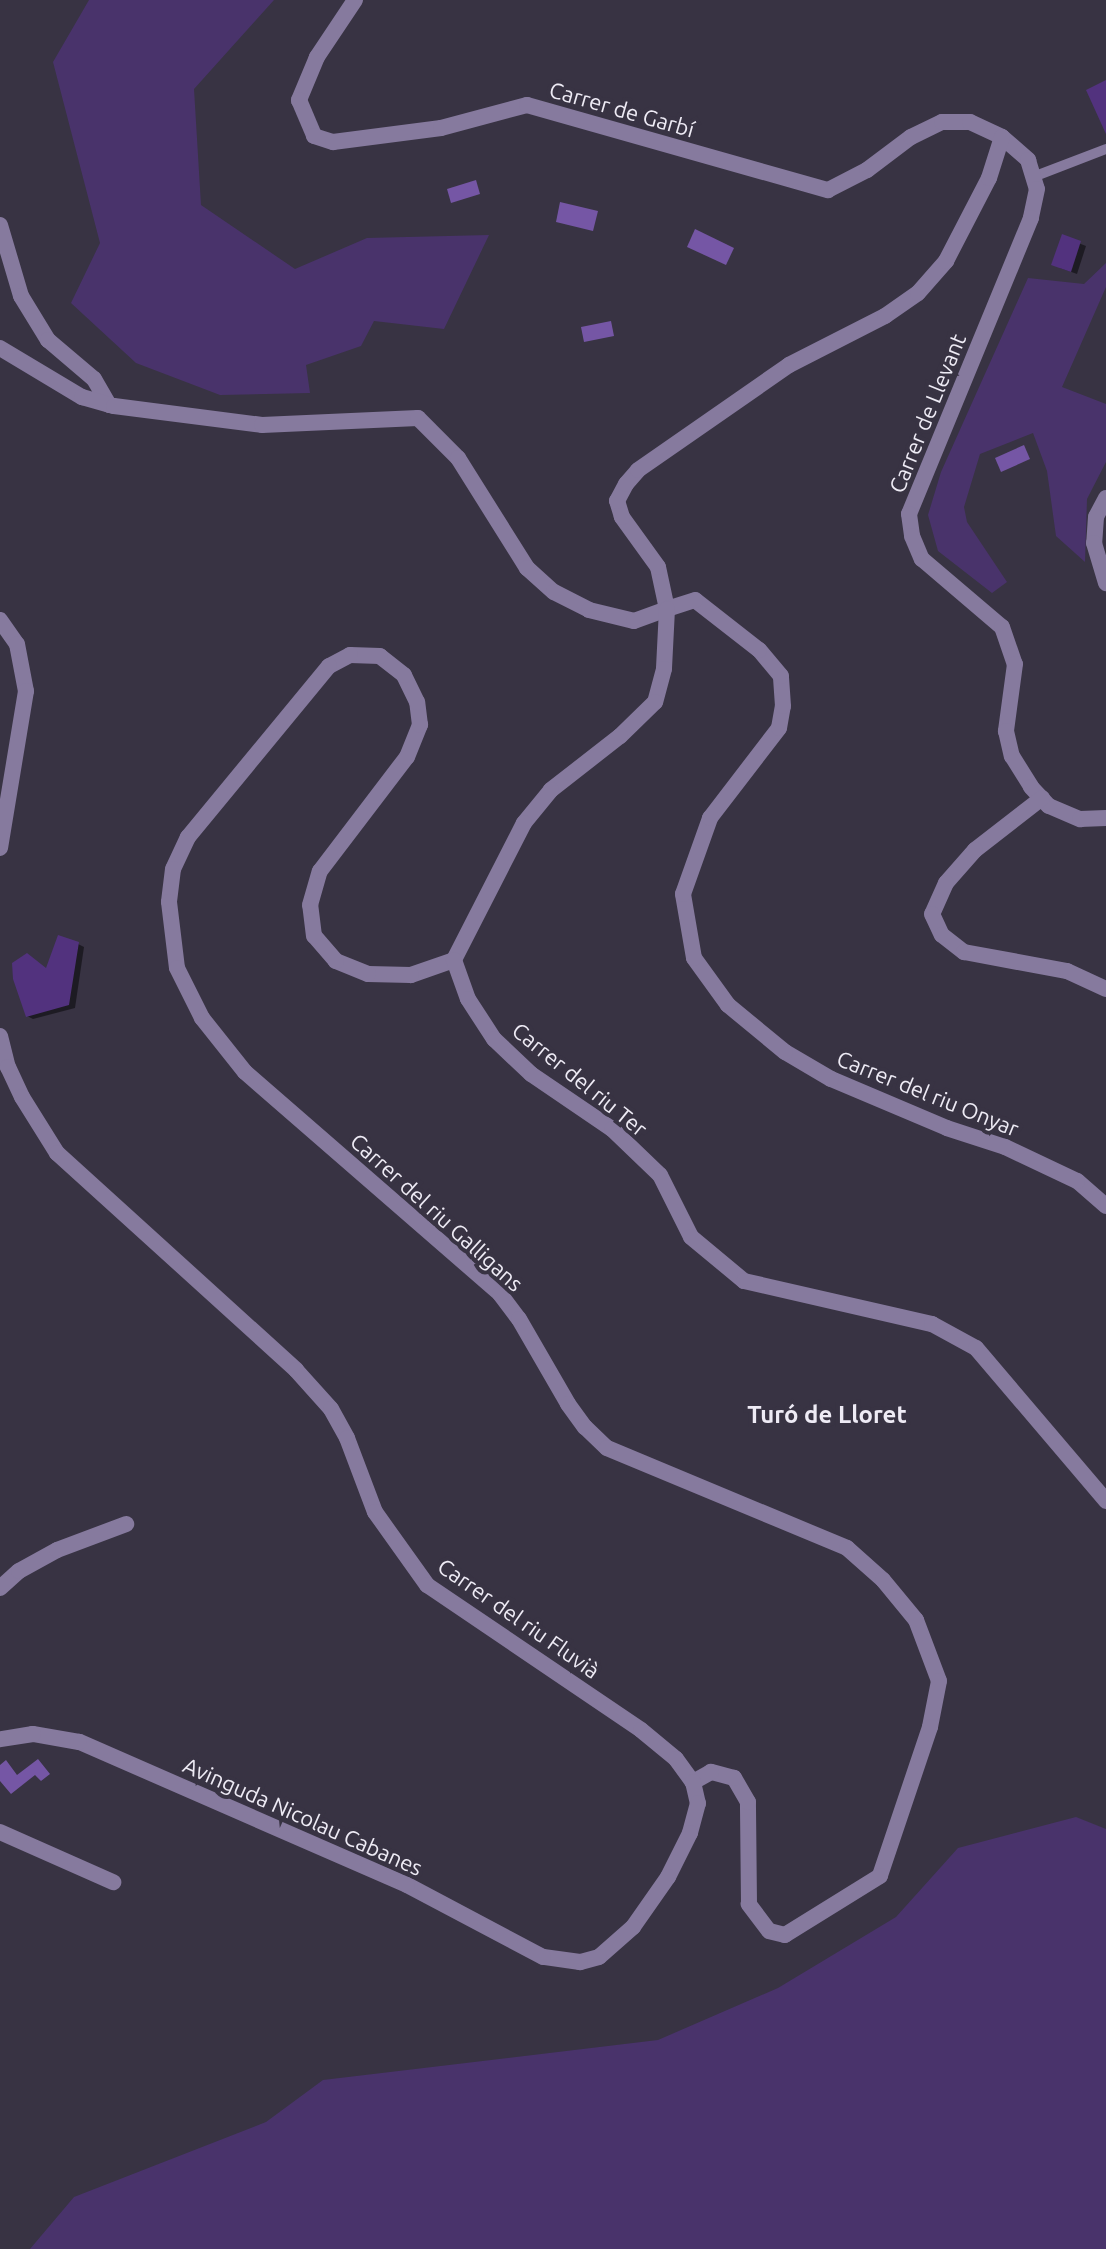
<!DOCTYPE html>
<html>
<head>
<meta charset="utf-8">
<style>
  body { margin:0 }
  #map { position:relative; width:1106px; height:2249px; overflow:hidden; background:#383343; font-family:Ubuntu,sans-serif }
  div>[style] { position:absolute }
  .green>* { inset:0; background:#49336b }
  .water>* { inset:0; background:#7556a5 }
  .shadow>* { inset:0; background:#0007 }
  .building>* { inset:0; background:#52327e }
  .lane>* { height:10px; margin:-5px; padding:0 5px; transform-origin:5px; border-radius:5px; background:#867a9e }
  .street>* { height:16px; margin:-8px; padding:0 8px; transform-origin:8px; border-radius:8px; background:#867a9e }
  span { translate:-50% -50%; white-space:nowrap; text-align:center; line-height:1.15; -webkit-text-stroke:8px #383343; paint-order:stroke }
  .street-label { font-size:22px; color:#eeebf5 }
  .neighbourhood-label { font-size:24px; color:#eeebf5; font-weight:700 }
</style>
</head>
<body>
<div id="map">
  <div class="green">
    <i style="clip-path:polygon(89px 0,274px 0,194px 89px,201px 205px,295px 269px,367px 238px,489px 235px,444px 329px,374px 321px,361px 346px,306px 365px,310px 393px,220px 395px,136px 363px,71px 303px,100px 243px,53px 62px)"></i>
    <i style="clip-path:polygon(1106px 263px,1106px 287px,1062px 387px,1106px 404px,1106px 462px,1087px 499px,1085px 562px,1056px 536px,1047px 471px,1033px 433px,980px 454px,964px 507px,967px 522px,1007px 582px,992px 593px,938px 551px,928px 515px,941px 472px,1028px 278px,1084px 284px)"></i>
    <i style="clip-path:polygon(1076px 1817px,1106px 1829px,1106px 2249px,30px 2249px,74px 2197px,266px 2122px,323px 2080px,658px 2040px,778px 1988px,896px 1917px,958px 1848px)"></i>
  </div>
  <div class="water">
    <i style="clip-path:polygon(476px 180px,480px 194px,451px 203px,447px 189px)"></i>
    <i style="clip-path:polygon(560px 202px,598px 211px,593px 231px,556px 222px)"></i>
    <i style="clip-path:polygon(695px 229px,734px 248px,726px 265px,687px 247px)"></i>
    <i style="clip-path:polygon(611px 321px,614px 336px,584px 342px,581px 327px)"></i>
    <i style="clip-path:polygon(1024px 445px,1030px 459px,1001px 472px,995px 458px)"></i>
    <i style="clip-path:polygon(38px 1759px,50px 1774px,41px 1781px,35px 1775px,11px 1794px,0 1781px,0 1765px,6px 1760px,17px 1775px)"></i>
  </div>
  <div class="shadow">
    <i style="clip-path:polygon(1063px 237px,1086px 246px,1077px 274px,1060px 268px)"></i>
    <i style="clip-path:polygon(78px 944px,84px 947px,75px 1008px,33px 1019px,27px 1016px,47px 970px)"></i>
  </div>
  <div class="building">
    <i style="clip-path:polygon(1106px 80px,1106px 134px,1086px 90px)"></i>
    <i style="clip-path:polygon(1062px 234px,1081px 241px,1071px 272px,1051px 265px)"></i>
    <i style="clip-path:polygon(58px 935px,79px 942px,69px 1005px,26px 1017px,13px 979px,12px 963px,27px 953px,46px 968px)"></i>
  </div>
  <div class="lane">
    <i style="left:1033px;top:177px;width:78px;rotate:-21deg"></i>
  </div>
  <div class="street">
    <i style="left:355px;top:0;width:69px;rotate:123.7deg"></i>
    <i style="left:317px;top:57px;width:47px;rotate:112.7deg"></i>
    <i style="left:299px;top:100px;width:39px;rotate:67deg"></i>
    <i style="left:314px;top:136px;width:20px;rotate:18deg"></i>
    <i style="left:333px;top:142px;width:109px;rotate:-7.4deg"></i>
    <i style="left:441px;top:128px;width:89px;rotate:-15deg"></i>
    <i style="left:527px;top:105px;width:313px;rotate:15.8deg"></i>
    <i style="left:828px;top:190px;width:44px;rotate:-27.1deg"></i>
    <i style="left:867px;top:170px;width:55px;rotate:-36.9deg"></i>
    <i style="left:911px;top:137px;width:34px;rotate:-26deg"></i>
    <i style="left:942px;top:122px;width:28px"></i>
    <i style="left:970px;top:122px;width:35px;rotate:25deg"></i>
    <i style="left:1002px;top:137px;width:35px;rotate:41deg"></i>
    <i style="left:1028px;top:160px;width:30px;rotate:73deg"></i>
    <i style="left:1037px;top:189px;width:30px;rotate:102deg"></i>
    <i style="left:1031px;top:218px;width:320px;rotate:112.4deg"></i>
    <i style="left:909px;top:514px;width:22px;rotate:82deg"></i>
    <i style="left:912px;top:536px;width:25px;rotate:67deg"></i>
    <i style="left:922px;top:559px;width:105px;rotate:40.4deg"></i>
    <i style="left:1002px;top:627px;width:39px;rotate:71deg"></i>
    <i style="left:1015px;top:664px;width:68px;rotate:97.7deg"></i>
    <i style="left:1006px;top:731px;width:26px;rotate:77deg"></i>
    <i style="left:1012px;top:756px;width:36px;rotate:58deg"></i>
    <i style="left:1031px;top:787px;width:26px;rotate:47deg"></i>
    <i style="left:1049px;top:806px;width:34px;rotate:23deg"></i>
    <i style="left:1080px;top:819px;width:26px;rotate:-2deg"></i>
    <i style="left:0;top:225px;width:74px;rotate:73.5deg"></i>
    <i style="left:21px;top:296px;width:52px;rotate:58.5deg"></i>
    <i style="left:48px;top:340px;width:60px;rotate:40.3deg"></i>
    <i style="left:94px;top:379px;width:30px;rotate:60deg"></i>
    <i style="left:0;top:348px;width:96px;rotate:30.9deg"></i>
    <i style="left:82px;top:397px;width:33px;rotate:16deg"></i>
    <i style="left:114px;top:406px;width:149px;rotate:7.3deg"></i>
    <i style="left:262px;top:425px;width:156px;rotate:-2.6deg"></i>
    <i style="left:418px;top:418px;width:57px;rotate:45deg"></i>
    <i style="left:458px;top:458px;width:130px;rotate:57.9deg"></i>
    <i style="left:527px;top:568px;width:36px;rotate:42deg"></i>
    <i style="left:554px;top:592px;width:39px;rotate:27deg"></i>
    <i style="left:589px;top:610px;width:46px;rotate:13.7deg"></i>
    <i style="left:634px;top:621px;width:35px;rotate:-20deg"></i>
    <i style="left:667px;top:609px;width:43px;rotate:-102.1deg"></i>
    <i style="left:658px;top:567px;width:62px;rotate:-125.8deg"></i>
    <i style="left:622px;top:517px;width:17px;rotate:-107deg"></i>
    <i style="left:617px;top:501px;width:19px;rotate:-62deg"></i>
    <i style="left:626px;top:484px;width:18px;rotate:-49deg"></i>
    <i style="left:638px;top:470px;width:184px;rotate:-34.8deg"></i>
    <i style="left:789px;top:365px;width:108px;rotate:-27deg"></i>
    <i style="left:885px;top:316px;width:40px;rotate:-34.9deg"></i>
    <i style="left:918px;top:293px;width:43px;rotate:-48.8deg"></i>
    <i style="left:946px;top:261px;width:93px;rotate:-62.6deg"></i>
    <i style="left:989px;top:178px;width:43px;rotate:-72.4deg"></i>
    <i style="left:1106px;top:498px;width:21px;rotate:118deg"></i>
    <i style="left:1096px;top:517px;width:26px;rotate:94deg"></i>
    <i style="left:1094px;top:543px;width:42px;rotate:73.3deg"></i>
    <i style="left:0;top:620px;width:29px;rotate:55deg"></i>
    <i style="left:17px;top:644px;width:48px;rotate:79.2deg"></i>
    <i style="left:26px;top:691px;width:159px;rotate:99.4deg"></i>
    <i style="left:1042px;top:798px;width:85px;rotate:142.2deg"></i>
    <i style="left:975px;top:850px;width:44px;rotate:131.3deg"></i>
    <i style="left:946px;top:883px;width:34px;rotate:114deg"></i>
    <i style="left:932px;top:914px;width:23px;rotate:65deg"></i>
    <i style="left:942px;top:935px;width:28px;rotate:38deg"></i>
    <i style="left:964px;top:952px;width:105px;rotate:10.5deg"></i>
    <i style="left:1067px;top:971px;width:43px;rotate:24.8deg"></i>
    <i style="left:454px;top:960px;width:46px;rotate:160.8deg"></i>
    <i style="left:411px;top:975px;width:43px;rotate:-178.7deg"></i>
    <i style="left:368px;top:974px;width:35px;rotate:-158deg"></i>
    <i style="left:336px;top:961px;width:33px;rotate:-131deg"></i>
    <i style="left:314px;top:936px;width:31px;rotate:-97deg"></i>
    <i style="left:310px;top:905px;width:35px;rotate:-74deg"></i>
    <i style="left:320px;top:871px;width:143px;rotate:-52.7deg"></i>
    <i style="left:407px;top:757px;width:35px;rotate:-68deg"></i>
    <i style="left:420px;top:725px;width:23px;rotate:-97deg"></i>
    <i style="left:417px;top:702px;width:30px;rotate:-116deg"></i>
    <i style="left:404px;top:675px;width:31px;rotate:-142deg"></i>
    <i style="left:380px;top:656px;width:30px;rotate:-178deg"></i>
    <i style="left:350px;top:655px;width:24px;rotate:152deg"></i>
    <i style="left:329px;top:666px;width:222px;rotate:129.5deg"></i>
    <i style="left:188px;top:837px;width:35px;rotate:115deg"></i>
    <i style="left:173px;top:869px;width:33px;rotate:97deg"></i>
    <i style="left:169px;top:902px;width:66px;rotate:83.1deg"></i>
    <i style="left:177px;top:968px;width:56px;rotate:63.4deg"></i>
    <i style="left:202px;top:1018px;width:69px;rotate:51.5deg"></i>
    <i style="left:245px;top:1072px;width:338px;rotate:41deg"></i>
    <i style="left:500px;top:1294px;width:31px;rotate:53deg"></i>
    <i style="left:519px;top:1319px;width:98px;rotate:60deg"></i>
    <i style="left:568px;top:1404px;width:29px;rotate:54deg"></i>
    <i style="left:585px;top:1427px;width:30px;rotate:44deg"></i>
    <i style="left:607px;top:1448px;width:260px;rotate:22.6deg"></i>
    <i style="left:847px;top:1548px;width:48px;rotate:41.6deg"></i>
    <i style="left:883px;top:1580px;width:52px;rotate:50.5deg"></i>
    <i style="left:916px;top:1620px;width:65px;rotate:69.3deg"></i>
    <i style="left:939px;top:1681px;width:47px;rotate:101.1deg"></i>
    <i style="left:930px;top:1727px;width:157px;rotate:108.6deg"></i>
    <i style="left:880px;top:1876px;width:112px;rotate:148.2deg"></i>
    <i style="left:785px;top:1935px;width:16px;rotate:-166deg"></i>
    <i style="left:769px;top:1931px;width:34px;rotate:-127deg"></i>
    <i style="left:749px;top:1904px;width:102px;rotate:-90.6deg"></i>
    <i style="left:748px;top:1802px;width:28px;rotate:-120deg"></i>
    <i style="left:734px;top:1778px;width:24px;rotate:-165deg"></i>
    <i style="left:711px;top:1772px;width:21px;rotate:151deg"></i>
    <i style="left:0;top:1036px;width:32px;rotate:76deg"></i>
    <i style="left:8px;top:1067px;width:33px;rotate:65deg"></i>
    <i style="left:22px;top:1097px;width:66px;rotate:58deg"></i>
    <i style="left:57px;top:1153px;width:323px;rotate:42.2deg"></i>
    <i style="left:296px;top:1370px;width:52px;rotate:48.1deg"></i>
    <i style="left:331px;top:1409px;width:33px;rotate:61deg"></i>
    <i style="left:347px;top:1438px;width:79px;rotate:69.3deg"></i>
    <i style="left:375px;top:1512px;width:90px;rotate:54.5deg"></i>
    <i style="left:427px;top:1585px;width:258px;rotate:34.1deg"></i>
    <i style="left:641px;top:1730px;width:45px;rotate:39.6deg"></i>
    <i style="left:676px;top:1759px;width:29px;rotate:54deg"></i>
    <i style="left:693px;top:1782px;width:22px;rotate:77deg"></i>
    <i style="left:698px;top:1803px;width:31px;rotate:105deg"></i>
    <i style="left:690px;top:1833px;width:49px;rotate:116.6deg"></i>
    <i style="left:668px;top:1877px;width:61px;rotate:125deg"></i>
    <i style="left:633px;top:1927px;width:45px;rotate:138.6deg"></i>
    <i style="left:599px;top:1957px;width:20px;rotate:165deg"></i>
    <i style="left:580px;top:1962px;width:37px;rotate:-172deg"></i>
    <i style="left:543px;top:1957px;width:154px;rotate:-152.1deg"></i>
    <i style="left:407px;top:1885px;width:358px;rotate:-156.4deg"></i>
    <i style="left:79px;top:1742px;width:47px;rotate:-170.1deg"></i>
    <i style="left:33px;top:1734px;width:33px;rotate:171deg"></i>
    <i style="left:1106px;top:1206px;width:38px;rotate:-139deg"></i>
    <i style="left:1077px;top:1181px;width:80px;rotate:-154.7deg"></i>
    <i style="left:1005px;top:1147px;width:61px;rotate:-161.9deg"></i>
    <i style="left:947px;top:1128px;width:126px;rotate:-157.1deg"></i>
    <i style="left:831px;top:1079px;width:53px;rotate:-149.6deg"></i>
    <i style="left:785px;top:1052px;width:74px;rotate:-140.5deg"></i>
    <i style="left:728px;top:1005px;width:58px;rotate:-125.9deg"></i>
    <i style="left:694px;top:958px;width:65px;rotate:-99.8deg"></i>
    <i style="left:683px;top:894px;width:81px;rotate:-70.4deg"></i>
    <i style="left:710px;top:818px;width:113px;rotate:-52.5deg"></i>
    <i style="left:779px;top:728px;width:22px;rotate:-80deg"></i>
    <i style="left:783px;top:706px;width:30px;rotate:-94deg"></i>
    <i style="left:781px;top:676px;width:34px;rotate:-130deg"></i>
    <i style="left:759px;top:650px;width:81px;rotate:-142deg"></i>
    <i style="left:695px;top:600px;width:29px;rotate:162deg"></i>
    <i style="left:667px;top:609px;width:60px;rotate:92.9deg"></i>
    <i style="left:664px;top:669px;width:34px;rotate:105deg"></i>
    <i style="left:655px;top:702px;width:49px;rotate:135.8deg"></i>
    <i style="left:620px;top:736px;width:88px;rotate:142deg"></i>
    <i style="left:551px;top:790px;width:43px;rotate:129.3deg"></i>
    <i style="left:524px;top:823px;width:154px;rotate:117.1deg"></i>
    <i style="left:454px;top:960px;width:41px;rotate:70.3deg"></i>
    <i style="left:468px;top:999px;width:48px;rotate:57deg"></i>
    <i style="left:494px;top:1039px;width:51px;rotate:43.4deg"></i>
    <i style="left:531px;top:1074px;width:98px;rotate:34.2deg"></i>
    <i style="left:612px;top:1129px;width:66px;rotate:43.8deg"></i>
    <i style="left:660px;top:1175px;width:69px;rotate:63.4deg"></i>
    <i style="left:691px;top:1237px;width:69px;rotate:39.7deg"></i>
    <i style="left:744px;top:1281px;width:193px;rotate:12.9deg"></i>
    <i style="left:932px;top:1324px;width:50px;rotate:28.6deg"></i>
    <i style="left:976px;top:1348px;width:201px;rotate:49.6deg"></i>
    <i style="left:0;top:1588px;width:25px;rotate:-42deg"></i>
    <i style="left:19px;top:1571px;width:43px;rotate:-28.9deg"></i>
    <i style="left:57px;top:1550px;width:74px;rotate:-20.6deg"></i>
    <i style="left:0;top:1832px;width:124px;rotate:23.9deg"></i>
  </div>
  <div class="street-label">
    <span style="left:622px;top:109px;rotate:16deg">Carrer de Garbí</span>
    <span style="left:927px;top:413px;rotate:-68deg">Carrer de Llevant</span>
    <span style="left:580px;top:1079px;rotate:39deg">Carrer del riu Ter</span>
    <span style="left:928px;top:1093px;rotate:22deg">Carrer del riu Onyar</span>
    <span style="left:437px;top:1212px;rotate:42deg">Carrer del riu Galligans</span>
    <span style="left:519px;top:1618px;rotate:35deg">Carrer del riu Fluvià</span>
    <span style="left:303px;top:1816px;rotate:24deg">Avinguda Nicolau Cabanes</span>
  </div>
  <div class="neighbourhood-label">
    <span style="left:827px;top:1415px">Turó de Lloret</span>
  </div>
</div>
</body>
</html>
